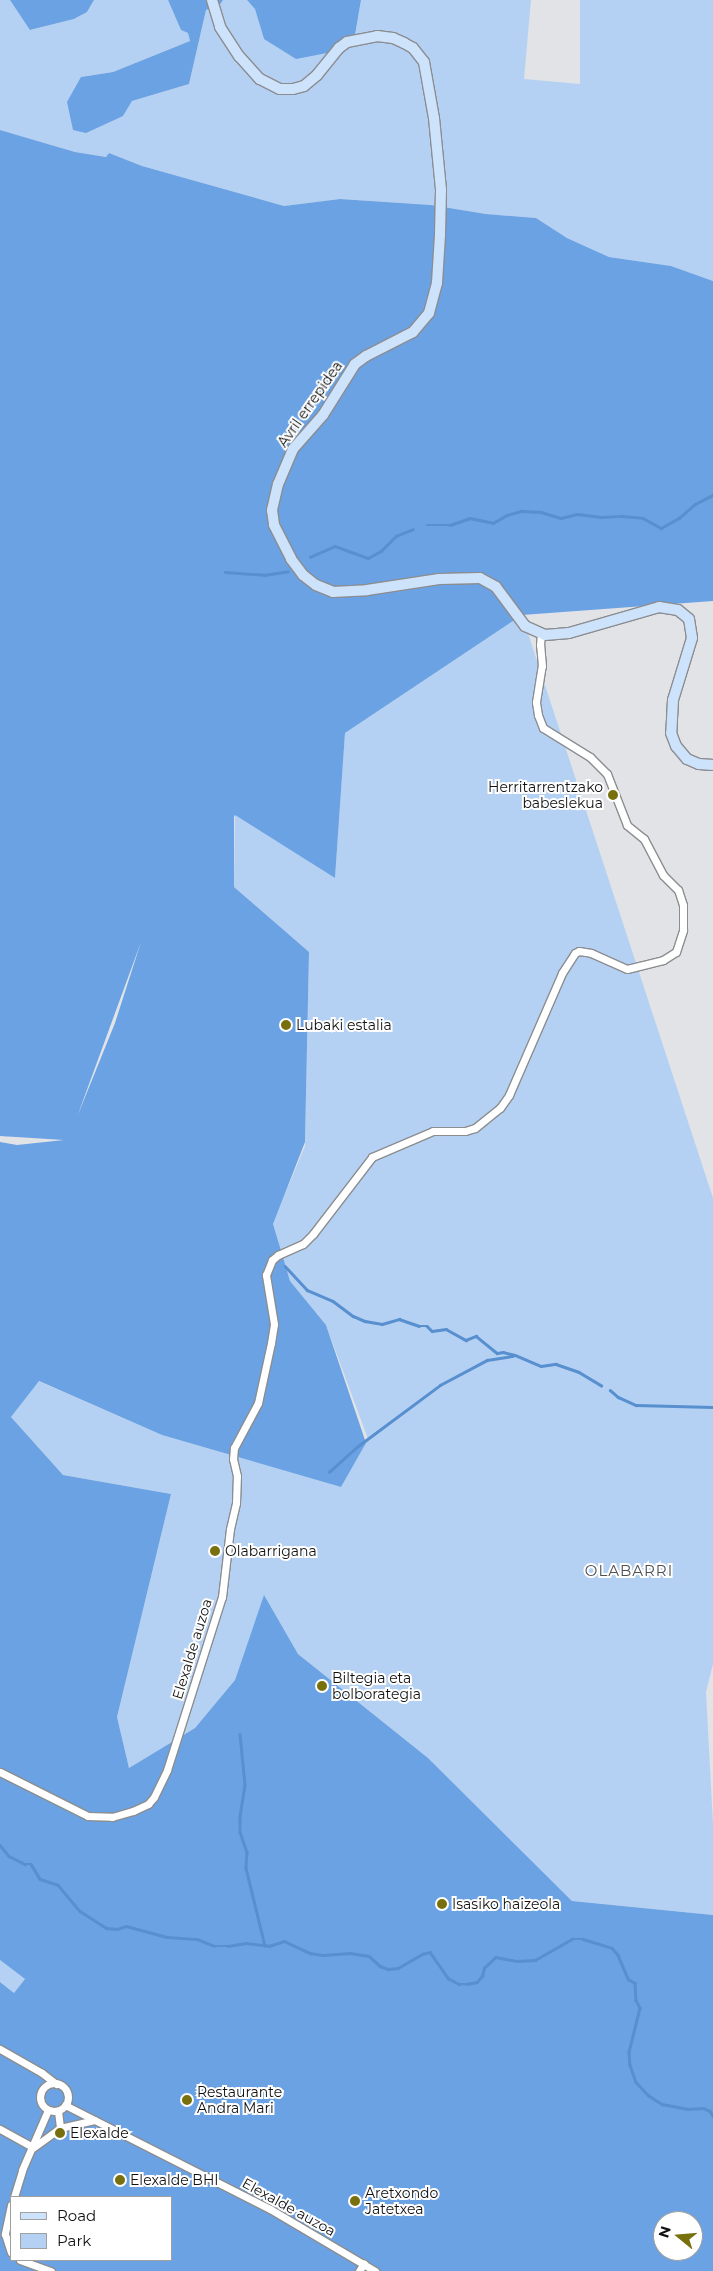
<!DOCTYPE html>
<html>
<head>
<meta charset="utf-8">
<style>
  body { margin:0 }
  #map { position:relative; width:713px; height:2271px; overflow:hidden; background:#e1e3e6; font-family:Montserrat,sans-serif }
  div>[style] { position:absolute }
  .green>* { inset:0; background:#b4d1f4 }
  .forest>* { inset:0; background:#6aa2e3 }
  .stream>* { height:2.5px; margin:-1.25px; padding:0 1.25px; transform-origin:1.25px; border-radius:1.25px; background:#588fcf }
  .roads { filter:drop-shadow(1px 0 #8c8d90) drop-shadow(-1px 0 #8c8d90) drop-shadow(0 1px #8c8d90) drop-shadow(0 -1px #8c8d90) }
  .street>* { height:7px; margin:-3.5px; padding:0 3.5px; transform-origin:3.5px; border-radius:3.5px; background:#fff }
  .street>.ring { margin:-3.5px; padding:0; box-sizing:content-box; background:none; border:7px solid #fff; border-radius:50% }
  .secondary>* { height:10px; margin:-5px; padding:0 5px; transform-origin:5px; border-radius:5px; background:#cde2fb }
  .dots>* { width:14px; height:14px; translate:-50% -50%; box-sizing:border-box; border:2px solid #fff; border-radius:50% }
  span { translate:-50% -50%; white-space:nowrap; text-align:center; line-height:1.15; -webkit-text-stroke:4px #fff; paint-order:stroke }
  .street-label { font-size:14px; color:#111112 }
  .poi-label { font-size:14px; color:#111112 }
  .right { translate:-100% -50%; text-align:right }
  .left { translate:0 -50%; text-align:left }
  .neighbourhood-label { font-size:15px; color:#4f5052; letter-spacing:1px }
  .legend { position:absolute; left:10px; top:2196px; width:162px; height:65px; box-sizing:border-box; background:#fff; border:1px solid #a0a0a0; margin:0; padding:6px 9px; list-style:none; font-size:15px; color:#111112 }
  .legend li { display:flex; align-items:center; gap:10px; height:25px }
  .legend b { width:25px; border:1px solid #a0a0a0 }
  .north { position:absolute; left:653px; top:2211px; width:50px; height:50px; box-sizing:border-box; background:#fff; border:1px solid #a0a0a0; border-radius:50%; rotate:287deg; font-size:14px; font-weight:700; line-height:20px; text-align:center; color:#111112 }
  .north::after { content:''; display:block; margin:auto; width:18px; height:22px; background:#786f0d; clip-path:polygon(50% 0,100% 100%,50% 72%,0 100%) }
</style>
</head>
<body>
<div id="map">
  <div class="green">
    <i style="clip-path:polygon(0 0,10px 0,31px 30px,74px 19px,87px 12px,94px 0,168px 0,181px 30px,188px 33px,190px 41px,113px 72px,81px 77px,123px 116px,132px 101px,189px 84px,206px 10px,219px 6px,223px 0,247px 0,255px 8px,264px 39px,355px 35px,361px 0,531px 0,524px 79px,580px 84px,580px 0,713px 0,713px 281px,671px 266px,609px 257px,567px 238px,536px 218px,486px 214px,431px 205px,340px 199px,284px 206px,142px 166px,109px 153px,106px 157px,75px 152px,0 130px)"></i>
    <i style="clip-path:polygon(522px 615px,713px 1198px,713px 1664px,706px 1692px,713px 1824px,713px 1915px,572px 1901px,428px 1758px,298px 1654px,264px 1596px,235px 1680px,195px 1728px,129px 1768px,117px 1717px,171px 1494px,63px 1475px,11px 1417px,38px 1381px,162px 1435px,341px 1487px,368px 1439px,326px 1325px,290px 1281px,271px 1227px,305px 1146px,309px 952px,234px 887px,235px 815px,335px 878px,345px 733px)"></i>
    <i style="clip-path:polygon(0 1960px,25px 1979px,14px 1993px,0 1982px)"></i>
  </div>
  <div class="forest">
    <i style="clip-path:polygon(10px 0,94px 0,87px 12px,74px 19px,30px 30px)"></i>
    <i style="clip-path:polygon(168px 0,223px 0,219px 6px,206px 10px,189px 84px,132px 101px,123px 116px,86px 133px,73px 130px,67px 102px,81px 77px,113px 72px,190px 41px,188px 33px,181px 30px)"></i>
    <i style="clip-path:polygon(247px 0,361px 0,355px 35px,348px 37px,327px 53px,296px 59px,264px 39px,255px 9px)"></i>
    <i style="clip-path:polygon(evenodd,0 130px,75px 152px,106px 157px,109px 153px,142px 166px,284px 206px,340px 199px,431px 205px,486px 214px,536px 218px,567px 238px,609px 257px,671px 266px,713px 281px,713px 601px,522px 615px,345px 733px,335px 878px,235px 815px,234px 817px,234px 887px,309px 952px,305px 1142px,273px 1224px,290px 1281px,326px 1325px,366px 1443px,341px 1487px,162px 1435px,39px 1381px,11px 1417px,63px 1475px,171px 1494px,117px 1717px,129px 1768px,195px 1728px,235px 1680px,264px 1595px,298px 1654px,428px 1758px,572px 1901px,713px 1915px,713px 2271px,0 2271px,0 1982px,14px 1993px,25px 1979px,0 1960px,0 1142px,17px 1145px,64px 1140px,0 1136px,0 130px,141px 942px,115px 1023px,77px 1117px,141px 942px,0 130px,11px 2197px,171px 2197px,171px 2260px,11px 2260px,11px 2197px,0 130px,663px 2221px,693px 2221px,693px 2251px,663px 2251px,663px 2221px)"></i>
  </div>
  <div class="stream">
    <i style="left:427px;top:525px;width:23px"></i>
    <i style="left:450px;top:525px;width:21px;rotate:-19deg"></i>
    <i style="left:470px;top:518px;width:24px;rotate:12deg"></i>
    <i style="left:493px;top:523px;width:16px;rotate:-30deg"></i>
    <i style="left:507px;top:515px;width:15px;rotate:-16deg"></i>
    <i style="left:521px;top:511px;width:20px;rotate:3deg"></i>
    <i style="left:541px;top:512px;width:21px;rotate:17deg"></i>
    <i style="left:561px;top:518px;width:16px;rotate:-14deg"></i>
    <i style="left:577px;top:514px;width:24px;rotate:7deg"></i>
    <i style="left:601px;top:517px;width:21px;rotate:-3deg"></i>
    <i style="left:622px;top:516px;width:21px;rotate:5deg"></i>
    <i style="left:643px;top:518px;width:21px;rotate:29deg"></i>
    <i style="left:661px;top:528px;width:21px;rotate:-29deg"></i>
    <i style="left:679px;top:518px;width:21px;rotate:-41deg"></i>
    <i style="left:695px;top:504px;width:20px;rotate:-27deg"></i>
    <i style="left:310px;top:557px;width:27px;rotate:-24deg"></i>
    <i style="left:335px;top:546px;width:35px;rotate:20deg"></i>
    <i style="left:368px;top:558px;width:15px;rotate:-28deg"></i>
    <i style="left:381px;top:551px;width:21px;rotate:-45deg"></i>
    <i style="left:396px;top:536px;width:18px;rotate:-22deg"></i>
    <i style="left:225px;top:572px;width:39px;rotate:4deg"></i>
    <i style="left:264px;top:575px;width:24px;rotate:-9deg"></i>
    <i style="left:285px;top:1266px;width:33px;rotate:47deg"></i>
    <i style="left:307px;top:1290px;width:28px;rotate:23deg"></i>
    <i style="left:333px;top:1301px;width:25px;rotate:37deg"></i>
    <i style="left:353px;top:1316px;width:13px;rotate:23deg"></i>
    <i style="left:365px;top:1321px;width:17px;rotate:10deg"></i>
    <i style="left:382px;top:1324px;width:18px;rotate:-16deg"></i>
    <i style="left:399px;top:1319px;width:21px;rotate:19deg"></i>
    <i style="left:419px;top:1326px;width:8px"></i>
    <i style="left:427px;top:1326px;width:7px;rotate:45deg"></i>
    <i style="left:432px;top:1331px;width:14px;rotate:-8deg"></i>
    <i style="left:446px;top:1329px;width:23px;rotate:29deg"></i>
    <i style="left:466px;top:1340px;width:11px;rotate:-22deg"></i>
    <i style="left:476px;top:1336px;width:27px;rotate:39deg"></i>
    <i style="left:497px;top:1353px;width:6px;rotate:-9deg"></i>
    <i style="left:503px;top:1352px;width:12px;rotate:14deg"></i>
    <i style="left:515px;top:1355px;width:28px;rotate:23deg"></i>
    <i style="left:541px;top:1366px;width:15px;rotate:-8deg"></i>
    <i style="left:556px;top:1364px;width:24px;rotate:19deg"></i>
    <i style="left:579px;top:1372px;width:26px;rotate:31deg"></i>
    <i style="left:610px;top:1390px;width:11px;rotate:41deg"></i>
    <i style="left:618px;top:1397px;width:20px;rotate:24deg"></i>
    <i style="left:636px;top:1405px;width:77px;rotate:1.5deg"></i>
    <i style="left:329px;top:1472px;width:39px;rotate:-42deg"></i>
    <i style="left:358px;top:1446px;width:102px;rotate:-36.6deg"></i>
    <i style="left:440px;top:1385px;width:53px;rotate:-28deg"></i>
    <i style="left:487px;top:1360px;width:26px;rotate:-9deg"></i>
    <i style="left:240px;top:1734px;width:51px;rotate:84.4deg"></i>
    <i style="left:245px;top:1785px;width:32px;rotate:99deg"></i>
    <i style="left:240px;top:1817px;width:15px;rotate:90deg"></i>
    <i style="left:240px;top:1832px;width:21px;rotate:71deg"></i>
    <i style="left:247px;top:1852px;width:16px;rotate:94deg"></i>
    <i style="left:246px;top:1868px;width:80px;rotate:76.3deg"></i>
    <i style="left:0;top:1845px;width:14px;rotate:51deg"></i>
    <i style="left:9px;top:1856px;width:18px;rotate:27deg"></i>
    <i style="left:25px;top:1864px;width:6px"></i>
    <i style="left:31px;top:1864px;width:17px;rotate:59deg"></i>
    <i style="left:40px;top:1879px;width:19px;rotate:18deg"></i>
    <i style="left:58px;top:1885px;width:34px;rotate:50deg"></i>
    <i style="left:80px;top:1911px;width:31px;rotate:33deg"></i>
    <i style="left:106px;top:1928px;width:11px;rotate:5deg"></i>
    <i style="left:117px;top:1929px;width:9px;rotate:-18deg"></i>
    <i style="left:126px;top:1926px;width:42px;rotate:15deg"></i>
    <i style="left:167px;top:1937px;width:30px;rotate:4deg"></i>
    <i style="left:197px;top:1939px;width:18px;rotate:22deg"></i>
    <i style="left:214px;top:1946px;width:14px"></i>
    <i style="left:228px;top:1946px;width:18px;rotate:-9deg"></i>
    <i style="left:246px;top:1943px;width:23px;rotate:7deg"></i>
    <i style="left:269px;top:1946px;width:16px;rotate:-18deg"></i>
    <i style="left:284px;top:1941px;width:29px;rotate:25deg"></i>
    <i style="left:310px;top:1953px;width:13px;rotate:9deg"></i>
    <i style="left:323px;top:1955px;width:27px;rotate:-4deg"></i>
    <i style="left:350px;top:1953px;width:19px;rotate:9deg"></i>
    <i style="left:369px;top:1956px;width:15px;rotate:42deg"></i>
    <i style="left:380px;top:1966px;width:9px;rotate:21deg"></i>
    <i style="left:388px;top:1969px;width:10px;rotate:-6deg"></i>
    <i style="left:398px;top:1968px;width:28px;rotate:-30deg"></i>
    <i style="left:422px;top:1954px;width:8px;rotate:-14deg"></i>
    <i style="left:430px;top:1952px;width:32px;rotate:55deg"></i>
    <i style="left:448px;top:1978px;width:13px;rotate:29deg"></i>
    <i style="left:459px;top:1984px;width:7px"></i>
    <i style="left:466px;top:1984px;width:11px;rotate:-10deg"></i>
    <i style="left:477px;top:1982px;width:8px;rotate:-50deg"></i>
    <i style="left:482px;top:1976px;width:8px;rotate:-76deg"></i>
    <i style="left:484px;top:1968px;width:16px;rotate:-43deg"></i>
    <i style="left:496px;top:1957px;width:21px;rotate:11deg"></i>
    <i style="left:517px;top:1961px;width:18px;rotate:-3deg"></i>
    <i style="left:535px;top:1960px;width:43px;rotate:-29.6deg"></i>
    <i style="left:572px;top:1939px;width:11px"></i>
    <i style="left:583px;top:1939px;width:30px;rotate:17deg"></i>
    <i style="left:612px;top:1948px;width:9px;rotate:49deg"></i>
    <i style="left:618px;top:1955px;width:26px;rotate:67deg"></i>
    <i style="left:628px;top:1979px;width:8px;rotate:30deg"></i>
    <i style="left:635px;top:1983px;width:17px;rotate:87deg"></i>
    <i style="left:636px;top:2000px;width:9px;rotate:63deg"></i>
    <i style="left:640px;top:2008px;width:45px;rotate:104deg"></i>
    <i style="left:629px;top:2052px;width:13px;rotate:86deg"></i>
    <i style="left:630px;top:2065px;width:18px;rotate:71deg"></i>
    <i style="left:636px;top:2082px;width:18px;rotate:47deg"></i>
    <i style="left:648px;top:2095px;width:17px;rotate:33deg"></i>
    <i style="left:662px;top:2104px;width:26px;rotate:11deg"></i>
    <i style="left:688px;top:2109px;width:15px;rotate:-4deg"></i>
    <i style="left:703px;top:2108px;width:8px;rotate:23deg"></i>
    <i style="left:710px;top:2111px;width:6px;rotate:59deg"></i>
  </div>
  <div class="roads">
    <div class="street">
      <i style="left:0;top:1772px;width:98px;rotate:26.6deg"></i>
      <i style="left:88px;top:1816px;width:24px;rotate:2deg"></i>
      <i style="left:112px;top:1817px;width:22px;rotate:-16deg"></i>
      <i style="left:133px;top:1811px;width:17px;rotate:-25deg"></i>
      <i style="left:148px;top:1804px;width:9px;rotate:-49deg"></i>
      <i style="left:154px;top:1797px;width:30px;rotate:-64deg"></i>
      <i style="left:167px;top:1770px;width:182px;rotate:-72.4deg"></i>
      <i style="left:222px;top:1597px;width:68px;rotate:-83.3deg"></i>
      <i style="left:230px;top:1529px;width:27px;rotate:-77deg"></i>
      <i style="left:236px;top:1503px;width:27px;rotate:-88deg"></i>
      <i style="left:237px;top:1476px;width:17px;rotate:-103deg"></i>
      <i style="left:233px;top:1459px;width:11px;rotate:-85deg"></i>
      <i style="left:234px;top:1448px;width:51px;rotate:-61.9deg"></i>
      <i style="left:258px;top:1403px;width:61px;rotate:-77.8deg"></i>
      <i style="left:271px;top:1343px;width:19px;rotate:-81deg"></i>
      <i style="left:274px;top:1324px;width:50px;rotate:-99.3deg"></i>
      <i style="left:266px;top:1275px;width:16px;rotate:-68deg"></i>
      <i style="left:272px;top:1260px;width:8px;rotate:-40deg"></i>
      <i style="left:278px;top:1255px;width:27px;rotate:-24deg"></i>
      <i style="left:303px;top:1244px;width:14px;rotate:-45deg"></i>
      <i style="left:313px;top:1234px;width:97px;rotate:-52.5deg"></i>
      <i style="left:372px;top:1157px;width:66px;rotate:-23.1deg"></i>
      <i style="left:433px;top:1131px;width:32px"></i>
      <i style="left:465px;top:1131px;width:10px;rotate:-17deg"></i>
      <i style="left:475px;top:1128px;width:32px;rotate:-39deg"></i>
      <i style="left:500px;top:1108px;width:16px;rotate:-55deg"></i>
      <i style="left:509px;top:1095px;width:133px;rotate:-66.5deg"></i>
      <i style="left:562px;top:973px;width:24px;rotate:-57deg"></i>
      <i style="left:575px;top:953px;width:4px;rotate:-27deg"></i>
      <i style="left:579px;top:951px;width:12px;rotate:9deg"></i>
      <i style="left:591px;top:953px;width:39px;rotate:24deg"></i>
      <i style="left:627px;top:969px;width:37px;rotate:-14deg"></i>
      <i style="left:663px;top:960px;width:15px;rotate:-32deg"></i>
      <i style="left:676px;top:952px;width:23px;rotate:-72deg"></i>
      <i style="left:683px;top:930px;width:25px;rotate:-90deg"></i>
      <i style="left:683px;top:905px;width:16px;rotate:-108deg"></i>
      <i style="left:678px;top:890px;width:21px;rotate:-135deg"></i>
      <i style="left:663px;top:875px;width:41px;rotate:-117.8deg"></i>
      <i style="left:644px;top:839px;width:22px;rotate:-141deg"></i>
      <i style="left:627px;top:825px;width:55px;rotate:-111.4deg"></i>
      <i style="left:607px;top:774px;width:24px;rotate:-135deg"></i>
      <i style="left:590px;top:757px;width:55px;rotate:-148.3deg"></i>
      <i style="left:543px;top:728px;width:14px;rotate:-111deg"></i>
      <i style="left:538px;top:715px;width:13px;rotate:-99deg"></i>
      <i style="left:536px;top:702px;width:36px;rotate:-81deg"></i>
      <i style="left:542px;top:666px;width:21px;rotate:-95deg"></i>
      <i style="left:540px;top:645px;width:11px;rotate:-85deg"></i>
      <i style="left:0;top:2049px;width:48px;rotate:29.7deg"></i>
      <i style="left:42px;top:2073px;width:18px;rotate:38deg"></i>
      <i class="ring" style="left:40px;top:2083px;width:21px;height:21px"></i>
      <i style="left:65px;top:2105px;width:230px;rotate:26.9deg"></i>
      <i style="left:270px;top:2209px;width:122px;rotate:30.6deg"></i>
      <i style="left:58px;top:2111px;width:17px;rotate:83deg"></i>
      <i style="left:0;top:2129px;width:38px;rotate:29deg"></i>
      <i style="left:34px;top:2147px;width:32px;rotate:-36deg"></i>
      <i style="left:60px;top:2128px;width:35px;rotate:-13deg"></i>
      <i style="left:14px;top:2197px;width:28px;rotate:-73deg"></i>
      <i style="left:22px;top:2170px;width:65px;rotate:-66.6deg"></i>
      <i style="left:11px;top:2205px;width:30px;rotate:102deg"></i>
      <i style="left:5px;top:2234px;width:19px;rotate:72deg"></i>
      <i style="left:20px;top:2260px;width:33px;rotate:20deg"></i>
      <i style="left:359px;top:2271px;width:9px;rotate:-58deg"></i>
    </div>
    <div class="secondary">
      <i style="left:212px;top:0;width:28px;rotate:73deg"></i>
      <i style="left:220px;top:27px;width:35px;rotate:57deg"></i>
      <i style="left:239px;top:56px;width:31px;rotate:48deg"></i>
      <i style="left:260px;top:79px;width:22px;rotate:27deg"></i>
      <i style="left:280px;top:89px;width:13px"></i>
      <i style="left:293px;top:89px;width:11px;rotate:-15deg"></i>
      <i style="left:304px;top:86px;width:17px;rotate:-40deg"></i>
      <i style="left:317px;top:75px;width:35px;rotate:-51deg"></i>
      <i style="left:339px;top:48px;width:10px;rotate:-37deg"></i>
      <i style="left:347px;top:42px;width:31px;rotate:-11deg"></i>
      <i style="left:377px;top:36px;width:16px;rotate:7deg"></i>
      <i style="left:393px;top:38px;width:12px;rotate:24deg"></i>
      <i style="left:404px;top:43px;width:10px;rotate:29deg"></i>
      <i style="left:413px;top:48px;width:18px;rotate:52deg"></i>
      <i style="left:424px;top:62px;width:57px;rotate:79.9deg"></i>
      <i style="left:434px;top:118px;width:72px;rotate:84.4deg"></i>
      <i style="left:441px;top:190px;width:45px;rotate:91.3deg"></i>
      <i style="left:440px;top:235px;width:48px;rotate:93.6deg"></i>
      <i style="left:437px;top:283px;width:31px;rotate:105deg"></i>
      <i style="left:429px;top:313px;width:25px;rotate:130deg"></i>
      <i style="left:413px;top:332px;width:53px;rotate:152.9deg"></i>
      <i style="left:366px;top:356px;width:14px;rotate:144deg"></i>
      <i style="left:355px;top:364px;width:60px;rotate:122.1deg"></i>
      <i style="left:323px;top:415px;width:45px;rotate:131.4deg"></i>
      <i style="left:293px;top:449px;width:38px;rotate:113deg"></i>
      <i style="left:278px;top:484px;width:27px;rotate:103deg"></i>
      <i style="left:272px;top:510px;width:15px;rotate:82deg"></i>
      <i style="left:274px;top:525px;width:38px;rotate:63deg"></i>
      <i style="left:291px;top:559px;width:20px;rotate:53deg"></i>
      <i style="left:303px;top:575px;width:16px;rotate:38deg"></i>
      <i style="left:316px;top:585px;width:18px;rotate:22deg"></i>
      <i style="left:333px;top:592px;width:34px;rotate:-3deg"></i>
      <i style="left:367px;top:590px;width:73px;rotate:-8.7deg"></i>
      <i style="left:439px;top:579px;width:41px;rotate:-1.4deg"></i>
      <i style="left:480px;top:578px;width:18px;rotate:29deg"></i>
      <i style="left:496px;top:587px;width:49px;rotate:53.4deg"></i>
      <i style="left:525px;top:626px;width:22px;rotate:24deg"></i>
      <i style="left:545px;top:635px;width:24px;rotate:-5deg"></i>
      <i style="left:569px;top:633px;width:94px;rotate:-16.1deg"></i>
      <i style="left:659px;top:607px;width:19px;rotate:9deg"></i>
      <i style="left:678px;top:610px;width:14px;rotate:39deg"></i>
      <i style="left:689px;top:619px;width:19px;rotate:81deg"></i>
      <i style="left:692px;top:638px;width:65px;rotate:107deg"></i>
      <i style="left:673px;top:700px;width:33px;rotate:93deg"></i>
      <i style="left:671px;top:733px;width:14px;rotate:69deg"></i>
      <i style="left:676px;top:746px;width:17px;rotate:50deg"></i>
      <i style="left:687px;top:759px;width:13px;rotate:23deg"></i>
      <i style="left:699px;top:764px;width:14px;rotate:4deg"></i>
    </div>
  </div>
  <div class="dots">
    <i style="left:613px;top:795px;background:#786f0d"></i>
    <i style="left:286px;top:1025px;background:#786f0d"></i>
    <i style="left:215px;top:1551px;background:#786f0d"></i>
    <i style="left:322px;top:1686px;background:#786f0d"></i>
    <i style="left:442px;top:1904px;background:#786f0d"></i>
    <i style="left:187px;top:2100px;background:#786f0d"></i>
    <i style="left:60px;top:2133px;background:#786f0d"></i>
    <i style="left:120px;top:2180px;background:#786f0d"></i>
    <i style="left:355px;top:2201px;background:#786f0d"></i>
  </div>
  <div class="street-label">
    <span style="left:310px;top:404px;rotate:-55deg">Avril errepidea</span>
    <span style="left:192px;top:1649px;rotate:-73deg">Elexalde auzoa</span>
    <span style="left:289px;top:2207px;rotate:29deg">Elexalde auzoa</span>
  </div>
  <div class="poi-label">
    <span class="right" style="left:603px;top:795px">Herritarrentzako<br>babeslekua</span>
    <span class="left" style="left:296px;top:1025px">Lubaki estalia</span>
    <span class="left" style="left:225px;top:1551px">Olabarrigana</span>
    <span class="left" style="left:332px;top:1686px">Biltegia eta<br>bolborategia</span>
    <span class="left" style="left:452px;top:1904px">Isasiko haizeola</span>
    <span class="left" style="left:197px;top:2100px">Restaurante<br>Andra Mari</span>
    <span class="left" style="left:70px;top:2133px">Elexalde</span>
    <span class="left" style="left:130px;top:2180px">Elexalde BHI</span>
    <span class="left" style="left:365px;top:2201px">Aretxondo<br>Jatetxea</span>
  </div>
  <div class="neighbourhood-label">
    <span style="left:629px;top:1571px">OLABARRI</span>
  </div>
  <ul class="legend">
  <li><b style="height:6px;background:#cde2fb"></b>Road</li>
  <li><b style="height:14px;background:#b4d1f4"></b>Park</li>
  </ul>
  <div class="north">N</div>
</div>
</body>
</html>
